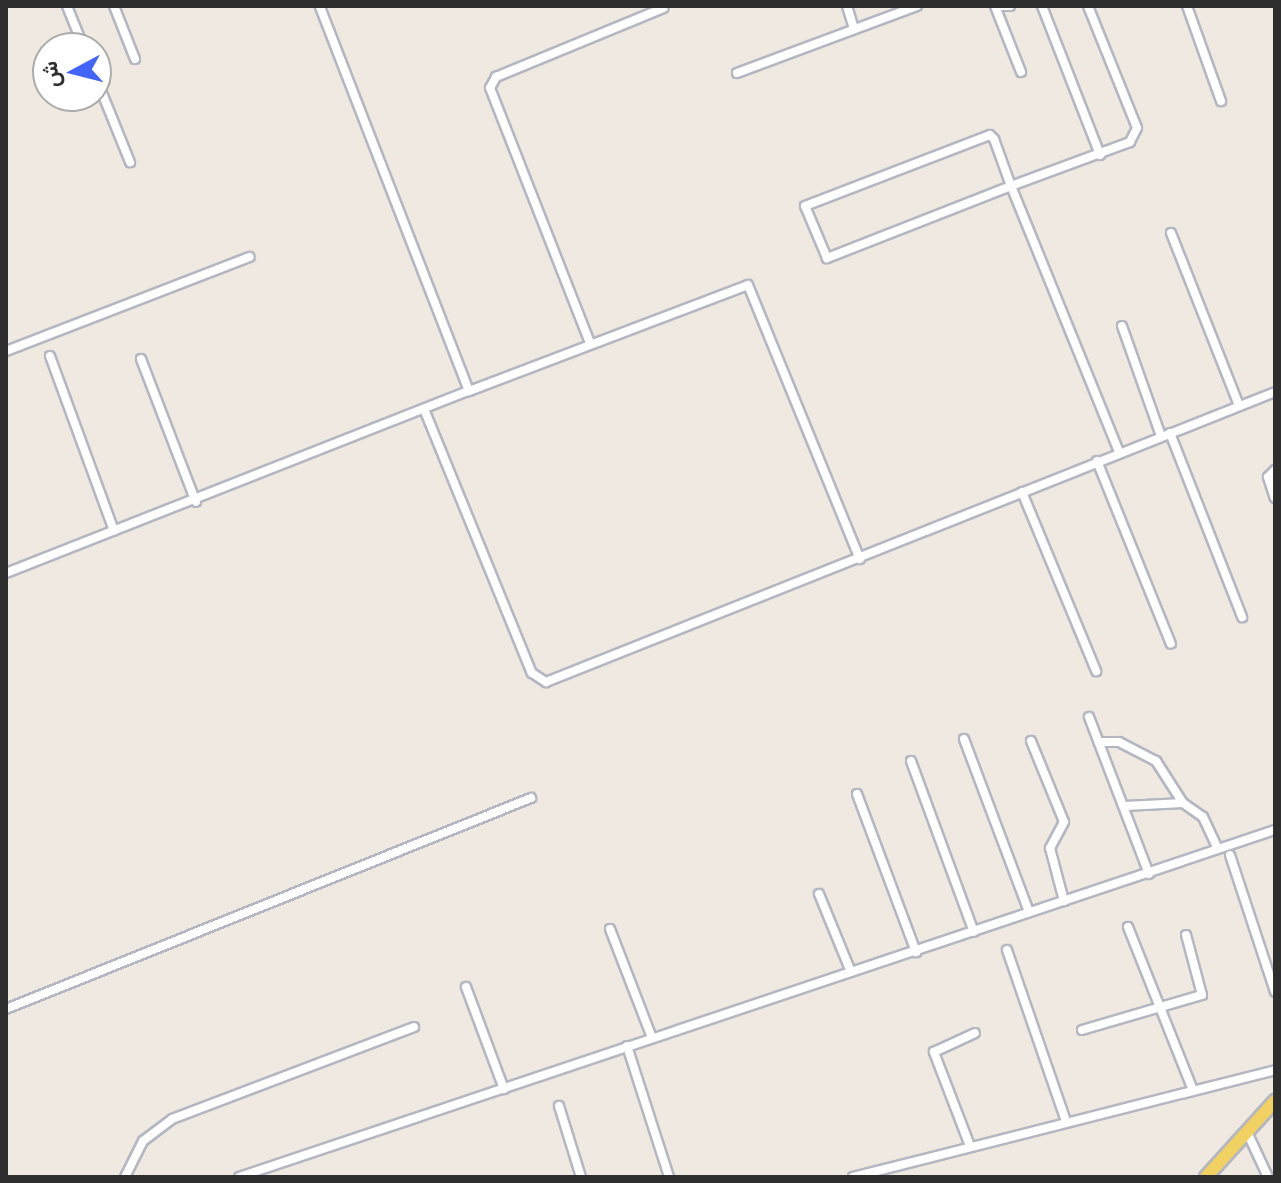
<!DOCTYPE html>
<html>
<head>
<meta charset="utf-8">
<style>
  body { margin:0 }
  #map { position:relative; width:1281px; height:1183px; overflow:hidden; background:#efe9e1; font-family:Ubuntu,Vazirmatn,sans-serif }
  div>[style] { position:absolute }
  .roads { filter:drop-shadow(2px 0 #b4b7c1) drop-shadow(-2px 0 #b4b7c1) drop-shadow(0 2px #b4b7c1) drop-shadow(0 -2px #b4b7c1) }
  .street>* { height:8px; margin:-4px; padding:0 4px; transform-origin:4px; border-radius:4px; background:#fff }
  .primary>* { height:12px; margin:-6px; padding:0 6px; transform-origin:6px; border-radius:6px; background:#f2d163 }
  span { translate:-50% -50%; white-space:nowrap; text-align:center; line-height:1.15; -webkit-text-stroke:6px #fff; paint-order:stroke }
  .frame { position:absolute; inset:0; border:8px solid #2e2e2e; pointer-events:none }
  .north { position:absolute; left:32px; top:32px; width:80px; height:80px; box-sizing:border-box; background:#fff; border:2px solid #ababab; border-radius:50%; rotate:263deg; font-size:22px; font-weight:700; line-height:32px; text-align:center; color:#2e2e2e }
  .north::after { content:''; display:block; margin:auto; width:28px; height:36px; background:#4264fb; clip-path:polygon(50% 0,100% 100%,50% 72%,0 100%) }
</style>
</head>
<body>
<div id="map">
  <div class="roads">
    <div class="street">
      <i style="left:67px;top:6px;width:45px;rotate:68deg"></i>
      <i style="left:114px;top:6px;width:57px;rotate:68.4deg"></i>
      <i style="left:847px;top:6px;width:24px;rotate:73deg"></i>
      <i style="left:995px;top:6px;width:71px;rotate:68.5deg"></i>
      <i style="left:998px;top:6px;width:12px"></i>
      <i style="left:1042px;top:6px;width:160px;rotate:68.7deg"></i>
      <i style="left:1088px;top:6px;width:131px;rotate:68.1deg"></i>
      <i style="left:1137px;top:128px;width:16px;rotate:117deg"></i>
      <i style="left:1130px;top:142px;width:127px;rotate:159.7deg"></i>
      <i style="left:1011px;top:186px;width:198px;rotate:158.6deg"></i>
      <i style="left:827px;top:258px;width:56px;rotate:-112.9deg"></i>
      <i style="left:805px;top:206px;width:198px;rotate:-21deg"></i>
      <i style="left:990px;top:135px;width:6px;rotate:45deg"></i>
      <i style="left:994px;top:139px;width:50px;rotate:70.1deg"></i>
      <i style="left:1011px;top:186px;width:287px;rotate:67.9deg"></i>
      <i style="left:1187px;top:6px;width:101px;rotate:70.3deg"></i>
      <i style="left:737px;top:73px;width:192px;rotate:-20.4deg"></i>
      <i style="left:96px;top:78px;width:91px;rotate:68deg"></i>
      <i style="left:1171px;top:233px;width:186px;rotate:68.5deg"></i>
      <i style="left:1122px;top:326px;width:117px;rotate:70.5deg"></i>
      <i style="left:590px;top:343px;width:274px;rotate:-111.4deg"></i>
      <i style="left:490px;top:88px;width:13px;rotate:-61deg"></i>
      <i style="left:496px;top:77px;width:181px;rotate:-22.4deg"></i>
      <i style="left:6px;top:351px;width:261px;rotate:-21.1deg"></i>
      <i style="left:50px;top:356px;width:186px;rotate:69.9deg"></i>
      <i style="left:141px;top:359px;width:153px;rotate:69deg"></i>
      <i style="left:469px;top:391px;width:298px;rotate:-20.8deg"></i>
      <i style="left:748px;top:285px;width:296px;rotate:67.8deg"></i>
      <i style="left:424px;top:409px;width:285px;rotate:67.8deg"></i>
      <i style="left:532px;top:673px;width:17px;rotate:33deg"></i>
      <i style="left:546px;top:682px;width:785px;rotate:-21.69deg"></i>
      <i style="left:1170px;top:433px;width:198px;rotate:68.6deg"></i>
      <i style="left:1097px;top:461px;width:197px;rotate:68deg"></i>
      <i style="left:1275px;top:470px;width:10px;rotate:135deg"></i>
      <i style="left:1268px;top:477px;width:22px;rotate:72deg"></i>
      <i style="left:1022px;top:492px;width:194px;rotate:67.5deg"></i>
      <i style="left:6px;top:573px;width:497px;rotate:-21.5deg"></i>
      <i style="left:469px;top:391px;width:413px;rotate:-111.2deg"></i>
      <i style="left:1089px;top:717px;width:168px;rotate:69.1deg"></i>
      <i style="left:964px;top:739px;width:185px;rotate:69.4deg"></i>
      <i style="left:1031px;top:741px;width:87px;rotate:67.8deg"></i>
      <i style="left:1064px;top:822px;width:30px;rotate:118deg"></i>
      <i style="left:1050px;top:848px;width:55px;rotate:75.2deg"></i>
      <i style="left:1099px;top:742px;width:20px"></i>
      <i style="left:1119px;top:742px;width:42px;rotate:27.2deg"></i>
      <i style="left:1156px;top:761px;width:50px;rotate:57.3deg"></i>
      <i style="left:911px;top:761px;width:182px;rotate:69.8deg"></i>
      <i style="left:857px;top:794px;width:169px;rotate:69.5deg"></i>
      <i style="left:1125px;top:806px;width:58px;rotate:-3deg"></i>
      <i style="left:1183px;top:803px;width:24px;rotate:35deg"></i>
      <i style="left:1203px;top:817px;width:35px;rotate:65deg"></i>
      <i style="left:1230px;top:855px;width:144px;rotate:71.8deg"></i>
      <i style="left:819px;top:894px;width:84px;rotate:67.7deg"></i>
      <i style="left:1128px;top:927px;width:175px;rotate:68.3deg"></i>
      <i style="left:610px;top:929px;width:117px;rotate:68.9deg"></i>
      <i style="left:1007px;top:950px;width:181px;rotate:71deg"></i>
      <i style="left:466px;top:987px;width:109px;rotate:69.6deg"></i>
      <i style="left:6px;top:1009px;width:566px;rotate:-21.9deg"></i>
      <i style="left:1082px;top:1030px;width:125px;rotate:-16.3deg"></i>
      <i style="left:1202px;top:995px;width:62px;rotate:-104.9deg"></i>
      <i style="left:627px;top:1046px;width:138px;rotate:72.2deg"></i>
      <i style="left:559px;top:1106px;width:74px;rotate:72.8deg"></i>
      <i style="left:1247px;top:1132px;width:50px;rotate:65deg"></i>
      <i style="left:970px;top:1146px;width:101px;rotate:-111deg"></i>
      <i style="left:934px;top:1052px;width:45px;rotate:-24.9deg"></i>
      <i style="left:125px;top:1177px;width:40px;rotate:-63.4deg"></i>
      <i style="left:143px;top:1141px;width:36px;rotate:-37deg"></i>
      <i style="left:172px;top:1119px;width:259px;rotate:-20.8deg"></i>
      <i style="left:239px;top:1177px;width:1093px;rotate:-18.52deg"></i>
      <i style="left:853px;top:1177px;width:435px;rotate:-14.2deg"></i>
    </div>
    <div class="primary">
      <i style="left:1206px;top:1177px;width:103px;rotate:-47.8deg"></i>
    </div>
  </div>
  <div class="frame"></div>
  <div class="north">ش</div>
</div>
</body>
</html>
